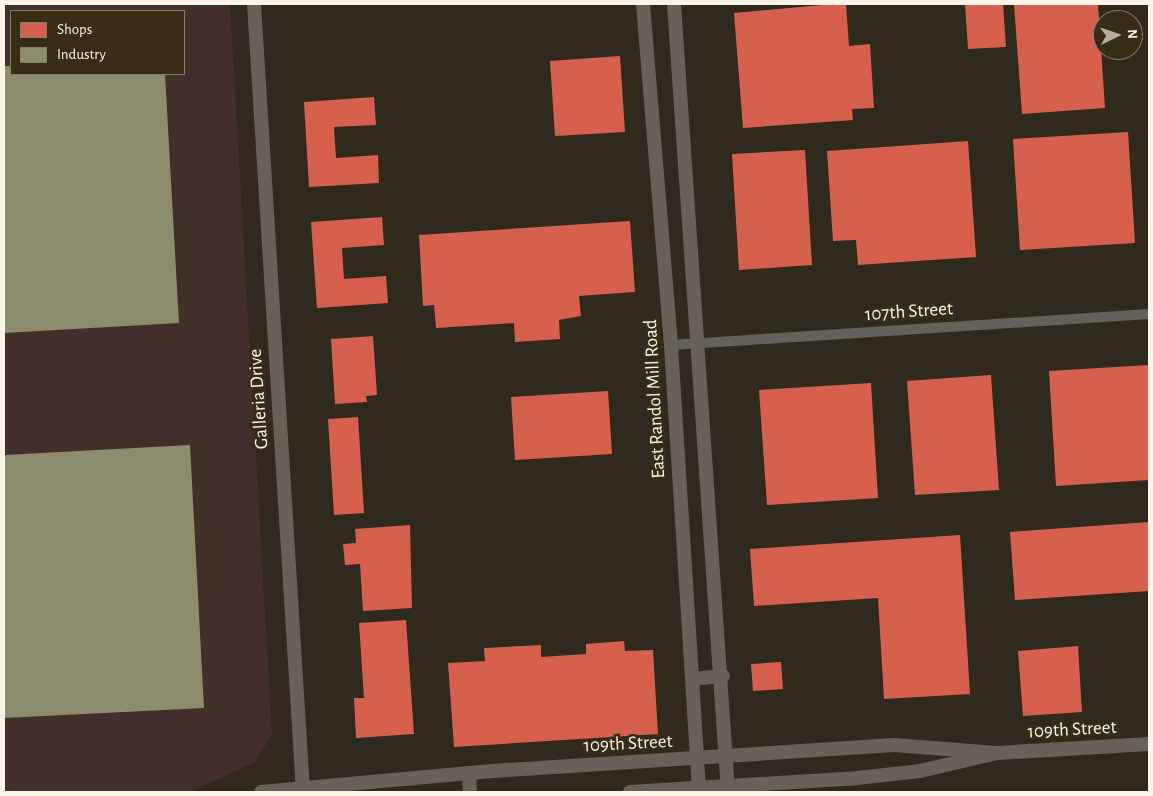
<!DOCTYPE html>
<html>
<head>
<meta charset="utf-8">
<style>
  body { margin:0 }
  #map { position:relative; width:1153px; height:796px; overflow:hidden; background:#302a1e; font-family:"Alegreya Sans",sans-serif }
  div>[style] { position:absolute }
  .industrial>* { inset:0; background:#412f2b }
  .shops>* { inset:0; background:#d6604d }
  .industry>* { inset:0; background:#8c8c6e }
  .street>* { height:10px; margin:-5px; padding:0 5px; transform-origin:5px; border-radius:5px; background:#64605a }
  .secondary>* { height:14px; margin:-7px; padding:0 7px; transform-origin:7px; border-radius:7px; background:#67615a }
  span { translate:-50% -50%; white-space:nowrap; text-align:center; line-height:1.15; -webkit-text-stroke:5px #372d17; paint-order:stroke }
  .street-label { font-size:19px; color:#faf4e6 }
  .frame { position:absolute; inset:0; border:5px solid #faf4e6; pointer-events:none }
  .legend { position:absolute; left:10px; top:10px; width:175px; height:65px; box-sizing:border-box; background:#372d17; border:1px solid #857d6a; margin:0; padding:6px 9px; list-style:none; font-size:15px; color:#faf4e6 }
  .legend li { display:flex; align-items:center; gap:10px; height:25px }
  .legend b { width:25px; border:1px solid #857d6a }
  .north { position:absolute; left:1093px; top:10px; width:50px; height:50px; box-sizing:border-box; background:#372d17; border:1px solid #857d6a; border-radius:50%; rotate:86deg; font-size:14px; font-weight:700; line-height:20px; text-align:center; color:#faf4e6 }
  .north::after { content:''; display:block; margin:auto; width:18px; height:22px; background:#b3ada0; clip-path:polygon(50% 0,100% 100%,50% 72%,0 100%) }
</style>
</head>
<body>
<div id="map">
  <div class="industrial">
    <i style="clip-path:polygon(evenodd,4px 4px,230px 4px,272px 735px,255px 762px,191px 792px,4px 792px,4px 4px,11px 11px,184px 11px,184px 74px,11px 74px,11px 11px)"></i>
  </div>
  <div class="shops">
    <i style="clip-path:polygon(833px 4px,846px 4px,849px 46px,870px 44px,874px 108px,852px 109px,853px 120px,743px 128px,734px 13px)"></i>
    <i style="clip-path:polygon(965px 4px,1003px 4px,1006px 47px,968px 49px)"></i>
    <i style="clip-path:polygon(1014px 4px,1098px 4px,1105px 108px,1022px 114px)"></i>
    <i style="clip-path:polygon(620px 56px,625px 132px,555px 136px,550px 61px)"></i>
    <i style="clip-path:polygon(374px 97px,376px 125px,334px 127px,336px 158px,378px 155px,379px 183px,309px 187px,304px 102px)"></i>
    <i style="clip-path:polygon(1128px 132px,1135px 243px,1020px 250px,1013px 139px)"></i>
    <i style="clip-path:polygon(968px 141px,976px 257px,858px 265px,856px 240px,833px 241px,827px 151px)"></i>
    <i style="clip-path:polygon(805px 150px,812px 265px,739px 270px,732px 154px)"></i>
    <i style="clip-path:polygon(382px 217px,384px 245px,342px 248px,344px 279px,386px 276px,388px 303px,317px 308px,311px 222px)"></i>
    <i style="clip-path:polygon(630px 221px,635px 292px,579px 296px,581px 316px,559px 320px,560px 339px,515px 342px,514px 323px,436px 328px,434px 305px,423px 306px,419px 235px)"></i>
    <i style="clip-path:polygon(373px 336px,377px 395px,366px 396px,367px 402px,335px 404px,331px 339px)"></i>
    <i style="clip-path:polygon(1149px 365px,1149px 480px,1056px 486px,1049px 371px)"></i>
    <i style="clip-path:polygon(991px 375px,999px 490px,915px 495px,907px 381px)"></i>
    <i style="clip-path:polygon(871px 383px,878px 498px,767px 505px,759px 390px)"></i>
    <i style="clip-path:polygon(608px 391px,612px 454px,515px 460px,511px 397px)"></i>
    <i style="clip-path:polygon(358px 417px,364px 513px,334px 515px,328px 419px)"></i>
    <i style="clip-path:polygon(1149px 522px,1149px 591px,1015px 600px,1010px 532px)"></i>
    <i style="clip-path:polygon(410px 525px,412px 608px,363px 611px,360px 564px,345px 565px,343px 544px,356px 543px,355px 529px)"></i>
    <i style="clip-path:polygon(960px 535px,970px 694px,884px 699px,878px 598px,754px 606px,750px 549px)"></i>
    <i style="clip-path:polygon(406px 620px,414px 734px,356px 738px,354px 698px,364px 698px,359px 623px)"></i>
    <i style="clip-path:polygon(624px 641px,625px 651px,653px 650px,658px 734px,454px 747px,448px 663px,485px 661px,484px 648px,541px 645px,541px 657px,586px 654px,586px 644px)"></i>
    <i style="clip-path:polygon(1078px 646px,1082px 712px,1023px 716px,1018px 651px)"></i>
    <i style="clip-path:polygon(781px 662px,783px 689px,753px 691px,751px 664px)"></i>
  </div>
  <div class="industry">
    <i style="clip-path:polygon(4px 66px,11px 66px,11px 74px,165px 74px,179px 323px,4px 333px)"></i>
    <i style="clip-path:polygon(190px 445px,204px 708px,4px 718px,4px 455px)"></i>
  </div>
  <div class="street">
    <i style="left:671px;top:345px;width:479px;rotate:-3.7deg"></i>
  </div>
  <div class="secondary">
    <i style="left:254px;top:4px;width:790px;rotate:86.44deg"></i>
    <i style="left:643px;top:4px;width:342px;rotate:85.3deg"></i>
    <i style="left:671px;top:345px;width:448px;rotate:86.4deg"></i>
    <i style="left:674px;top:4px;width:790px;rotate:86.08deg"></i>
    <i style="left:693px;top:679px;width:30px;rotate:-6deg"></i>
    <i style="left:469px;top:773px;width:19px;rotate:87deg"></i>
    <i style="left:261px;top:792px;width:232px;rotate:-5.2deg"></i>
    <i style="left:492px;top:771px;width:403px;rotate:-3.7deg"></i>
    <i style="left:894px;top:745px;width:103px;rotate:4.4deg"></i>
    <i style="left:630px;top:792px;width:227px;rotate:-3.5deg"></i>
    <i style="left:857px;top:778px;width:63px;rotate:-6.3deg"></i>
    <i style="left:920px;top:771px;width:79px;rotate:-13.2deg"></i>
    <i style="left:997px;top:753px;width:152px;rotate:-3.4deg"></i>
  </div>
  <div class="street-label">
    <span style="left:909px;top:312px;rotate:-4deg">107th Street</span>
    <span style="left:259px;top:399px;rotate:-94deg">Galleria Drive</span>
    <span style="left:655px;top:399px;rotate:-93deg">East Randol Mill Road</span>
    <span style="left:1072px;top:730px;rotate:-3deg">109th Street</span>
    <span style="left:628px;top:744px;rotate:-3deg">109th Street</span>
  </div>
  <div class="frame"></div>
  <ul class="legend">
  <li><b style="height:14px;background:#d6604d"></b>Shops</li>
  <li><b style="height:14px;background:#8c8c6e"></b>Industry</li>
  </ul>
  <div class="north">N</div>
</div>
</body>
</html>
